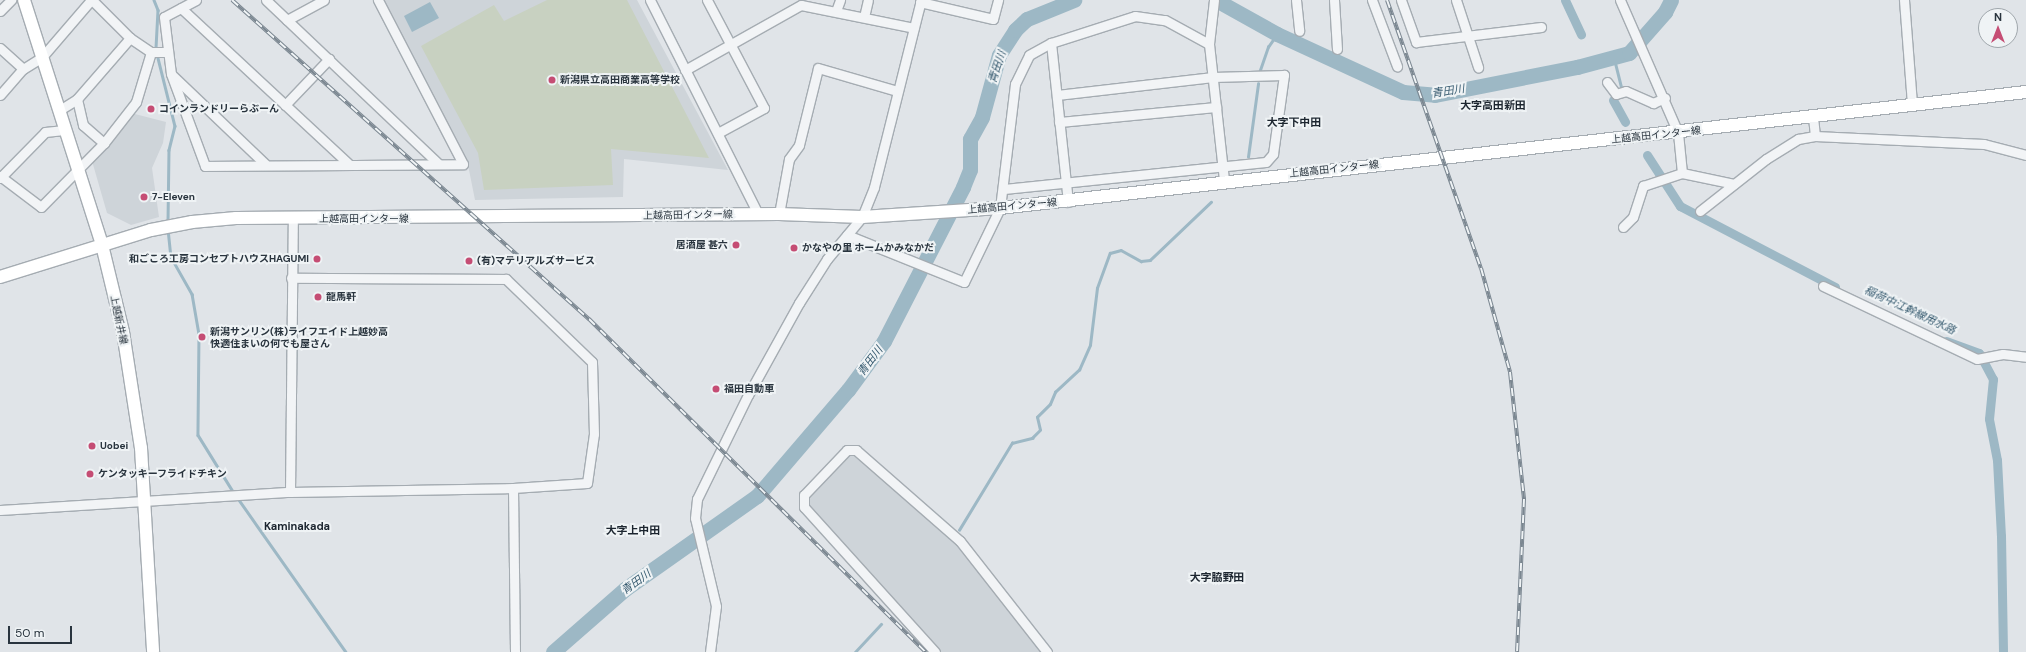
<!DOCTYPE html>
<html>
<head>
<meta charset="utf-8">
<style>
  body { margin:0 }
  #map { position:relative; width:2026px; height:652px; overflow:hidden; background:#e0e4e8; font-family:"DM Sans","Noto Sans JP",sans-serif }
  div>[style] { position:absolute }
  .built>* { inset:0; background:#ced4d9 }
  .green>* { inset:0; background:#c8d1c1 }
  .water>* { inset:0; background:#9db8c5 }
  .stream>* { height:2.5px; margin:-1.25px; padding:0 1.25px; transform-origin:1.25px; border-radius:1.25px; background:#9db8c5 }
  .canal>* { height:9px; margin:-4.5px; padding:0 4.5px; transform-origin:4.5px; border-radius:4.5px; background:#9db8c5 }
  .river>* { height:15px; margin:-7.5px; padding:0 7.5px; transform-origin:7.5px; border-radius:7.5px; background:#9db8c5 }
  .roads { filter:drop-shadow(1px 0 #a5acb2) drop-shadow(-1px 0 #a5acb2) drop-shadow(0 1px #a5acb2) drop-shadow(0 -1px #a5acb2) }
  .minor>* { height:9px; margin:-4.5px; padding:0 4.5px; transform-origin:4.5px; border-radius:4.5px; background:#f2f4f6 }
  .major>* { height:12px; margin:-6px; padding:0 6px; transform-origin:6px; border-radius:6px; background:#fff }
  .rail>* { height:4px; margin-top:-2px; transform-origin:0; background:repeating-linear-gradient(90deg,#eff3f5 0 8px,#7a8690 0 16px); box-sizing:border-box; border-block:1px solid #7a8690 }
  .dots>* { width:11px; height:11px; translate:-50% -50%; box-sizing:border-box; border:2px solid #eff3f5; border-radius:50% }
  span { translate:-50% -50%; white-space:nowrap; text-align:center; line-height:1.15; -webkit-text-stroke:4px #eff3f5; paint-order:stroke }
  .poi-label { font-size:10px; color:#29343e; font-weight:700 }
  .left { translate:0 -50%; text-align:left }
  .right { translate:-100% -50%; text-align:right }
  .street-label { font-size:10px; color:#29343e }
  .water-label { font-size:11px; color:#365a6f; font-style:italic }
  .neighbourhood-label { font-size:11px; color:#1c252f; font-weight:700 }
  .north { position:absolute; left:1978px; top:8px; width:40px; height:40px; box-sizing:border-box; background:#eff3f5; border:1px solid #a0a7ac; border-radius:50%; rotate:0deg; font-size:11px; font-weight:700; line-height:16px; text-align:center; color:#29343e }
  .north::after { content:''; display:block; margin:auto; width:14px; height:18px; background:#c54d74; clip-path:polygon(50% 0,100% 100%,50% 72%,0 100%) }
  .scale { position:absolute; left:8px; top:626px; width:64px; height:18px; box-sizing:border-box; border:2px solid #29343e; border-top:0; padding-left:5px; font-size:12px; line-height:14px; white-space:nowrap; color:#29343e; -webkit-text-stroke:3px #eff3f5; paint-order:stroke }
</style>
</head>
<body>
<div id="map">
  <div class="built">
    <i style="clip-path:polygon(383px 0,637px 0,728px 170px,624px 159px,623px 197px,475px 200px,467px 160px)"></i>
    <i style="clip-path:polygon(131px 113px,166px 122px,163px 143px,152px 168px,159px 217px,131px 225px,107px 213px,92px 161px)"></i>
    <i style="clip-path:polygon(849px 452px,957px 543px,1043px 652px,940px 652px,807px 506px,806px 497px)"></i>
  </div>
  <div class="green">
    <i style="clip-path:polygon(547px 0,627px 0,709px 158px,611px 149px,613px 185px,484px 190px,478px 153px,421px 46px,494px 5px,504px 21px)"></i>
  </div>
  <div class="water">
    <i style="clip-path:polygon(430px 2px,439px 18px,412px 32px,404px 16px)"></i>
  </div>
  <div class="stream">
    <i style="left:154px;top:0;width:11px;rotate:68deg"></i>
    <i style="left:158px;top:10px;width:39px;rotate:93deg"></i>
    <i style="left:157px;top:54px;width:74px;rotate:76deg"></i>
    <i style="left:175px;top:126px;width:25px;rotate:104deg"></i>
    <i style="left:169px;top:150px;width:72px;rotate:90.8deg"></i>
    <i style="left:1614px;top:57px;width:34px;rotate:76deg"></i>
    <i style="left:1259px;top:73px;width:28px;rotate:-71deg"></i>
    <i style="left:1268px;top:47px;width:16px;rotate:-55deg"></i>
    <i style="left:1613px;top:100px;width:3px"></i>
    <i style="left:1248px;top:157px;width:74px;rotate:-82.2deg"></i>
    <i style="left:168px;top:229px;width:28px;rotate:84deg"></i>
    <i style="left:171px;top:257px;width:43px;rotate:60.4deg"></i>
    <i style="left:192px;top:294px;width:41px;rotate:80.1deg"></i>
    <i style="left:199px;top:334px;width:101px;rotate:90.6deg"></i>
    <i style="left:198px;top:435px;width:68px;rotate:58.2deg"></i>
    <i style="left:237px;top:497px;width:189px;rotate:54.9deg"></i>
    <i style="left:959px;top:530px;width:102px;rotate:-58.7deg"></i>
    <i style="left:1012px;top:443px;width:21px;rotate:-14deg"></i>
    <i style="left:1032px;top:438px;width:11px;rotate:-45deg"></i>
    <i style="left:1040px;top:430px;width:13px;rotate:-103deg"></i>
    <i style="left:1037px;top:417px;width:18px;rotate:-45deg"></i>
    <i style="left:1050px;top:404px;width:13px;rotate:-67deg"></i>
    <i style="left:1055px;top:392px;width:33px;rotate:-43deg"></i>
    <i style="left:1079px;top:370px;width:27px;rotate:-66deg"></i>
    <i style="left:1090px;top:345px;width:57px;rotate:-83deg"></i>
    <i style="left:1097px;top:288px;width:37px;rotate:-70deg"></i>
    <i style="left:1110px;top:253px;width:11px;rotate:-15deg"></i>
    <i style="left:1121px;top:250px;width:23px;rotate:29deg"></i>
    <i style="left:1141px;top:261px;width:9px;rotate:-6deg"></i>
    <i style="left:1150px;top:260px;width:84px;rotate:-43.6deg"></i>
    <i style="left:855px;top:652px;width:38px;rotate:-47deg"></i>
  </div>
  <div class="canal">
    <i style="left:1565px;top:0;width:38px;rotate:65deg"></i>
    <i style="left:1613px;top:100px;width:25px;rotate:61deg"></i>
    <i style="left:1647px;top:155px;width:61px;rotate:57.1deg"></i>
    <i style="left:1680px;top:206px;width:175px;rotate:27.6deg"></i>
    <i style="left:1946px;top:341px;width:35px;rotate:20deg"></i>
    <i style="left:1979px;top:353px;width:30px;rotate:62deg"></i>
    <i style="left:1993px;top:379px;width:40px;rotate:95.7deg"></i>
    <i style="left:1989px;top:419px;width:42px;rotate:79deg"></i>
    <i style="left:1997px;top:460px;width:76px;rotate:87deg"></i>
    <i style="left:2001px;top:536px;width:116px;rotate:89deg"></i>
  </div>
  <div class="river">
    <i style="left:1216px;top:0;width:70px;rotate:29.1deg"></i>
    <i style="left:1277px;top:34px;width:139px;rotate:24.7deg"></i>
    <i style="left:1403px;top:92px;width:32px;rotate:5deg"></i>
    <i style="left:1435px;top:95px;width:145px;rotate:-11.2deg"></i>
    <i style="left:1577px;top:67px;width:54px;rotate:-15.1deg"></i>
    <i style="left:1629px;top:53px;width:55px;rotate:-48.7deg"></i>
    <i style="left:1665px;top:12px;width:13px;rotate:-63deg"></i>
    <i style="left:553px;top:652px;width:96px;rotate:-41.2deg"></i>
    <i style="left:625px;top:589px;width:161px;rotate:-35.2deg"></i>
    <i style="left:757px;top:496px;width:140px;rotate:-49.4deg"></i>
    <i style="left:848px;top:390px;width:61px;rotate:-53.7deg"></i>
    <i style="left:884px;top:341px;width:173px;rotate:-62.8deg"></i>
    <i style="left:963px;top:187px;width:18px;rotate:-68deg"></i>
    <i style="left:970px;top:170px;width:31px;rotate:-90deg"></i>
    <i style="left:970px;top:139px;width:25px;rotate:-61deg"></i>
    <i style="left:982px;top:117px;width:64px;rotate:-74.7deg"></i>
    <i style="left:999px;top:55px;width:30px;rotate:-57deg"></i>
    <i style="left:1015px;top:30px;width:16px;rotate:-43deg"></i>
    <i style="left:1027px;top:19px;width:51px;rotate:-22deg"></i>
  </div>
  <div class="roads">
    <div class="minor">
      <i style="left:92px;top:0;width:54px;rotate:45deg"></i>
      <i style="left:196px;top:0;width:36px;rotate:152deg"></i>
      <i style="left:164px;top:17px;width:57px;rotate:83deg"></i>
      <i style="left:171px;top:74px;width:98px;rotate:69.7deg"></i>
      <i style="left:205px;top:166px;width:258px;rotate:-0.4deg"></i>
      <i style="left:463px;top:164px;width:185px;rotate:-117.4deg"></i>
      <i style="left:266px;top:0;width:237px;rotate:43.5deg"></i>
      <i style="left:650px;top:0;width:240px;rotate:63.2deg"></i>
      <i style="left:707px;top:0;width:122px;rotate:62.2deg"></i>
      <i style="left:764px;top:108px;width:52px;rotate:151.5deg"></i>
      <i style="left:1214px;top:0;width:44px;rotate:96.5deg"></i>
      <i style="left:1209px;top:44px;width:137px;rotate:83.7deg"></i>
      <i style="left:1296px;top:0;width:31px;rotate:84deg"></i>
      <i style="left:1334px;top:0;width:49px;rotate:86.5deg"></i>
      <i style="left:1372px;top:0;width:71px;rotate:69.3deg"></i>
      <i style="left:1401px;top:0;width:45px;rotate:70.3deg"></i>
      <i style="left:1416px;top:42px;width:126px;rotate:-6.8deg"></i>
      <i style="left:1456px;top:0;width:71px;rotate:71.8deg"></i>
      <i style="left:1620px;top:0;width:145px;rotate:66.4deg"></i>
      <i style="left:1678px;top:133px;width:40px;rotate:84.3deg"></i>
      <i style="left:1904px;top:0;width:105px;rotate:85.6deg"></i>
      <i style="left:920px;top:2px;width:75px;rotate:13.1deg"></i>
      <i style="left:993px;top:19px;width:20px;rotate:-75deg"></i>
      <i style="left:181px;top:8px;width:228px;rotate:42.9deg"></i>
      <i style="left:0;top:11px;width:16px;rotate:-45deg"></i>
      <i style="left:836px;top:11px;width:12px;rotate:-70deg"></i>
      <i style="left:864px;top:17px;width:17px;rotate:-77deg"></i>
      <i style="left:287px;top:20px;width:42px;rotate:-28.4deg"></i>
      <i style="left:1051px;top:43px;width:160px;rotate:83.9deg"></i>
      <i style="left:0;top:48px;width:31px;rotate:42deg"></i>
      <i style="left:685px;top:70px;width:133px;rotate:-29.3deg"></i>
      <i style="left:801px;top:5px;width:115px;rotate:11.5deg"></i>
      <i style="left:172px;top:75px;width:129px;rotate:43.7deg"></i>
      <i style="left:1607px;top:82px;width:15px;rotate:53deg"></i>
      <i style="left:1616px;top:94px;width:10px;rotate:-17deg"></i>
      <i style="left:1626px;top:91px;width:30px;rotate:24deg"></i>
      <i style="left:1653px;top:103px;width:13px;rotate:-23deg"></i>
      <i style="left:0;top:95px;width:35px;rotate:-49deg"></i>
      <i style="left:23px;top:69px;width:22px;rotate:-32deg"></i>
      <i style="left:42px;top:57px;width:75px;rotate:-49.3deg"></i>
      <i style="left:77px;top:99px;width:27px;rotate:77deg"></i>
      <i style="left:83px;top:125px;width:28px;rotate:41deg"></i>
      <i style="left:285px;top:105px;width:64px;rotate:-46.3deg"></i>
      <i style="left:58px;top:111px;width:22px;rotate:-32deg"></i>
      <i style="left:77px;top:99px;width:81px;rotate:-49deg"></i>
      <i style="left:130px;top:38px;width:25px;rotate:34deg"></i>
      <i style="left:1813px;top:117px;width:19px;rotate:84deg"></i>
      <i style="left:1059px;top:122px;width:158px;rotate:-5.5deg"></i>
      <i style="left:0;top:176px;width:51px;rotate:37.1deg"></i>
      <i style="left:41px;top:207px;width:90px;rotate:-45.5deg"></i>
      <i style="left:104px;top:143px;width:52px;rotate:-52deg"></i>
      <i style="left:136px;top:102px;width:52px;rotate:-73.3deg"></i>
      <i style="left:151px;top:52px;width:17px"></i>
      <i style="left:0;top:178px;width:64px;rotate:-45.6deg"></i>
      <i style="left:45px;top:132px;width:19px;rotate:-6deg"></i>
      <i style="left:1004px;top:189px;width:263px;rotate:-5.9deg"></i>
      <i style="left:1266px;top:162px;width:11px;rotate:-49deg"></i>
      <i style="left:1273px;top:154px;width:80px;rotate:-82.1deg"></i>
      <i style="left:1284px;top:75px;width:71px;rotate:178.4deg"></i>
      <i style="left:1213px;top:77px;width:157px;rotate:173.4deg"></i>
      <i style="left:1700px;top:211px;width:84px;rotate:-38.2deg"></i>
      <i style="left:1766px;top:159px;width:38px;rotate:-32deg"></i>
      <i style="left:1798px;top:139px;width:17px;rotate:-10deg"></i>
      <i style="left:1815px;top:136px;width:169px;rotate:2.7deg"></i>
      <i style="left:1984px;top:144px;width:43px;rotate:14.7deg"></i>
      <i style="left:779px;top:214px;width:56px;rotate:-79.7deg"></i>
      <i style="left:789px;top:159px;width:17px;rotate:-54deg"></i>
      <i style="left:799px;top:145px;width:79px;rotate:-76.1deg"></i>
      <i style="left:818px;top:68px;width:82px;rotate:16.2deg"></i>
      <i style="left:1623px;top:227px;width:14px;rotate:-45deg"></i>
      <i style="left:1633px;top:217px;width:33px;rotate:-72deg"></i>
      <i style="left:1643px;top:186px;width:41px;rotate:-18.4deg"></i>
      <i style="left:1682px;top:173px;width:53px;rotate:11.9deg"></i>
      <i style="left:847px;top:235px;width:126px;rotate:21.9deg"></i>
      <i style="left:964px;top:282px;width:82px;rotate:-64.1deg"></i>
      <i style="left:1000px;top:208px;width:125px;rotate:-83.1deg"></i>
      <i style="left:1015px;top:84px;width:32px;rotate:-64deg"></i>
      <i style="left:1029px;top:55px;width:25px;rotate:-29deg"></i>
      <i style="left:1051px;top:43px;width:88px;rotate:-17.8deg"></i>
      <i style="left:1135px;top:16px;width:30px;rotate:8deg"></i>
      <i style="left:1165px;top:20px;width:50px;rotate:28.6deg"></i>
      <i style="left:1823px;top:286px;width:170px;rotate:25.4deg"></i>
      <i style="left:1977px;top:359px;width:26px;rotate:-11deg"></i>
      <i style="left:2003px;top:354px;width:23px;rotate:7deg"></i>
      <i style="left:513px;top:488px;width:164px;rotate:89.3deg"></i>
      <i style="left:290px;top:492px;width:274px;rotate:-89.4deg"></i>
      <i style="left:0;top:510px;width:291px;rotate:-3.6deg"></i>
      <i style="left:290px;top:492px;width:223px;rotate:-1deg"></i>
      <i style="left:513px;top:488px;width:74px;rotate:-3.9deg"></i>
      <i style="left:587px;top:483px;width:49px;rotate:-81.9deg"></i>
      <i style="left:594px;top:434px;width:72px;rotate:-91.6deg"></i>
      <i style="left:592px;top:362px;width:120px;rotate:-136deg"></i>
      <i style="left:506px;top:279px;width:215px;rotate:-179.7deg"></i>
      <i style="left:710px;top:652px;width:46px;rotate:-82.6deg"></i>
      <i style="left:716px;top:606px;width:90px;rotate:-103.4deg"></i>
      <i style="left:695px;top:518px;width:19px;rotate:-84deg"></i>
      <i style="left:697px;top:499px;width:116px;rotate:-63.9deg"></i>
      <i style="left:748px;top:395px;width:105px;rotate:-61deg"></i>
      <i style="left:799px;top:303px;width:52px;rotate:-57.5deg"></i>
      <i style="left:827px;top:259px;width:55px;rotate:-50.2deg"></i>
      <i style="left:862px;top:217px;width:32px;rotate:-68deg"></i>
      <i style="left:874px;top:187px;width:193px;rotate:-75.9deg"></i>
      <i style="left:935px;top:652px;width:195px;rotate:-132.1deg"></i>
      <i style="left:804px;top:507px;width:12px;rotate:-90deg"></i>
      <i style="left:804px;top:495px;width:62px;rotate:-46.3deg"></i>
      <i style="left:847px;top:450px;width:9px"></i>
      <i style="left:856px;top:450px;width:138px;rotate:41.2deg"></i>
      <i style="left:960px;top:541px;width:141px;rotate:51.9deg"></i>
    </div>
    <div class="major">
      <i style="left:24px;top:0;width:257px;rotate:72.3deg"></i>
      <i style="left:102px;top:245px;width:89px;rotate:76.4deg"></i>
      <i style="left:123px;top:332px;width:117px;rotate:81.2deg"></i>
      <i style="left:141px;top:448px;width:204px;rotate:86.6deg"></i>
      <i style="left:0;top:277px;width:158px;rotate:-17.3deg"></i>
      <i style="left:151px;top:230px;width:42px;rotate:-11deg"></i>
      <i style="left:192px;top:222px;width:44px;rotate:-5.2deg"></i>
      <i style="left:236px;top:218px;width:543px;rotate:-0.42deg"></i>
      <i style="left:779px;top:214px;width:83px;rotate:2.1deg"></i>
      <i style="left:862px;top:217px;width:138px;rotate:-3.7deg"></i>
      <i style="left:1000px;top:208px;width:1033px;rotate:-6.45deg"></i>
    </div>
  </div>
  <div class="rail">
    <i style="left:232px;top:0;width:479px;rotate:41.8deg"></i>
    <i style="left:589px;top:319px;width:474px;rotate:44.7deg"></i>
    <i style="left:1387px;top:0;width:284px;rotate:70.7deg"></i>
    <i style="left:1481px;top:268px;width:108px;rotate:74.4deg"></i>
    <i style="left:1510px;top:372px;width:128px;rotate:83.7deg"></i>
    <i style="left:1524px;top:499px;width:153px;rotate:92.6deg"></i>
  </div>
  <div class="dots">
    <i style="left:552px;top:80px;background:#c54d74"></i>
    <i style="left:151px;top:109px;background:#c54d74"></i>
    <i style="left:144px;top:197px;background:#c54d74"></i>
    <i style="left:736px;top:245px;background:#c54d74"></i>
    <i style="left:794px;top:248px;background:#c54d74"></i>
    <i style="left:317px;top:259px;background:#c54d74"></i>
    <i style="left:469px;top:261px;background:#c54d74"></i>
    <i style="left:318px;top:297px;background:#c54d74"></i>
    <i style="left:202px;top:337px;background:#c54d74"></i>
    <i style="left:716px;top:389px;background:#c54d74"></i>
    <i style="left:92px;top:446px;background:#c54d74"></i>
    <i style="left:90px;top:474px;background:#c54d74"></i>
  </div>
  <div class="poi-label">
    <span class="left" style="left:560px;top:80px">新潟県立高田商業高等学校</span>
    <span class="left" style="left:159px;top:109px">コインランドリーらぶーん</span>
    <span class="left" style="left:152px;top:197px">7-Eleven</span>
    <span class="right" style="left:728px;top:245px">居酒屋 甚六</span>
    <span class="left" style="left:802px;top:248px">かなやの里 ホームかみなかだ</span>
    <span class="right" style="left:309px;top:259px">和ごころ工房コンセプトハウスHAGUMI</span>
    <span class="left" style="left:477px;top:261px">(有)マテリアルズサービス</span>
    <span class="left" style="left:326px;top:297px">龍馬軒</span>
    <span class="left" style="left:210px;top:337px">新潟サンリン(株)ライフエイド上越妙高<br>快適住まいの何でも屋さん</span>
    <span class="left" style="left:724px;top:389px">福田自動車</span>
    <span class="left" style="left:100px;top:446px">Uobei</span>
    <span class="left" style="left:98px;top:474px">ケンタッキーフライドチキン</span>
  </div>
  <div class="street-label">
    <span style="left:1656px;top:135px;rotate:-6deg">上越高田インター線</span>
    <span style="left:1334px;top:169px;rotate:-6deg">上越高田インター線</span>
    <span style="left:1012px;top:206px;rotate:-5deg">上越高田インター線</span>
    <span style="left:688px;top:215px;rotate:-1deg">上越高田インター線</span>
    <span style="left:364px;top:219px">上越高田インター線</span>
    <span style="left:119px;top:320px;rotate:78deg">上越新井線</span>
  </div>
  <div class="water-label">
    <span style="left:997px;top:67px;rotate:-71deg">青田川</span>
    <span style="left:1448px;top:91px;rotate:-9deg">青田川</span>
    <span style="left:1910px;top:310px;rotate:25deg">稲荷中江幹線用水路</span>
    <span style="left:870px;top:361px;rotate:-53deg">青田川</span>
    <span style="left:636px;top:582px;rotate:-36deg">青田川</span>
  </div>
  <div class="neighbourhood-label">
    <span style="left:1493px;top:105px">大字高田新田</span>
    <span style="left:1294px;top:122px">大字下中田</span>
    <span style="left:297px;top:526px">Kaminakada</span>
    <span style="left:633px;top:530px">大字上中田</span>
    <span style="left:1217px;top:577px">大字脇野田</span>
  </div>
  <div class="north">N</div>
  <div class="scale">50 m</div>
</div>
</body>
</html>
